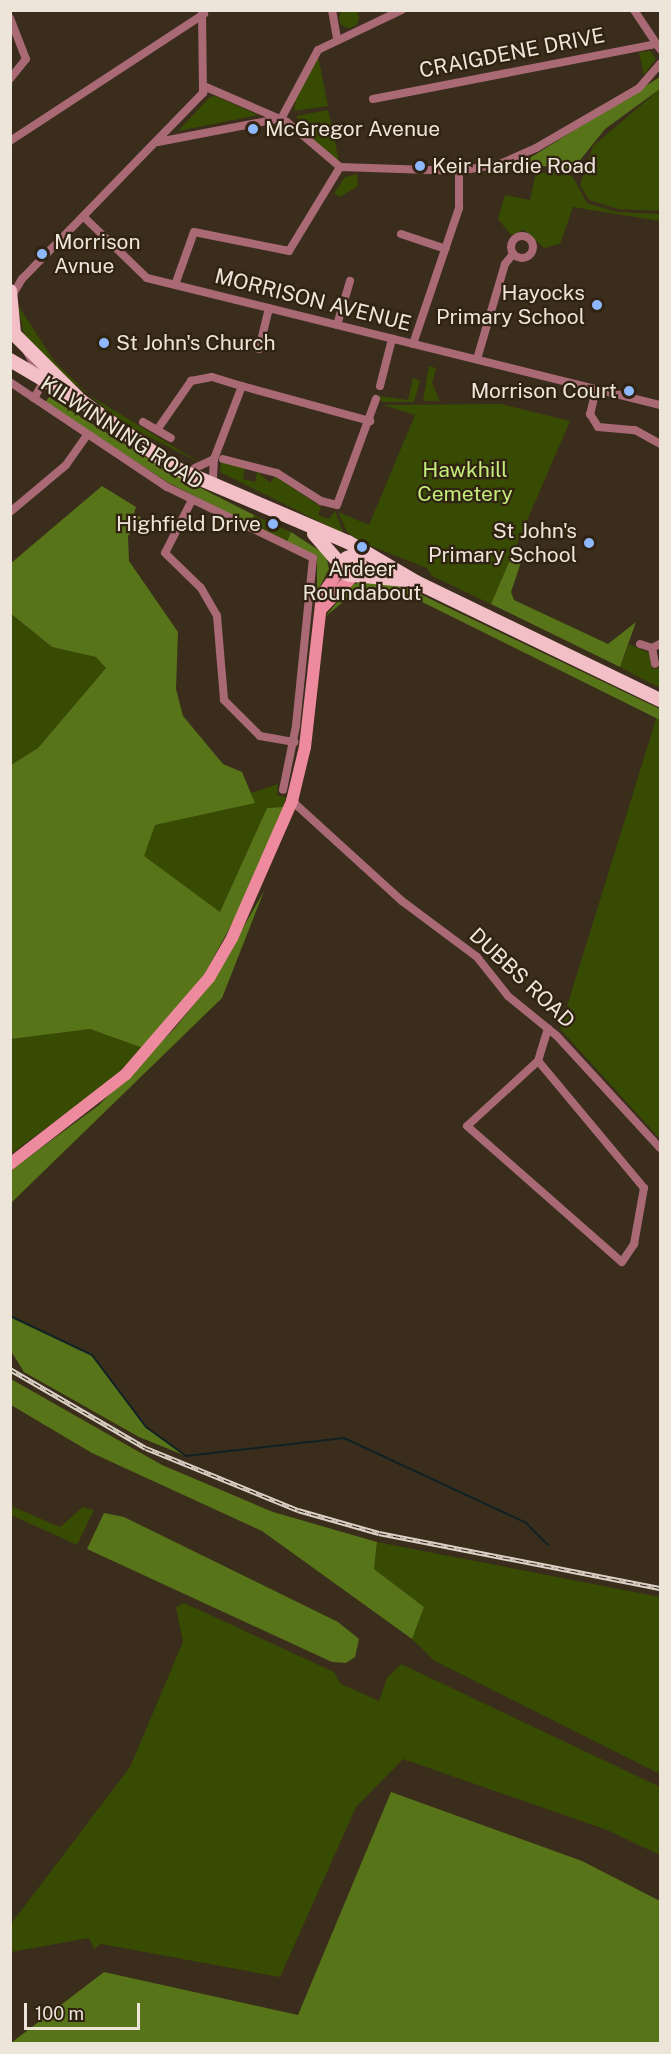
<!DOCTYPE html>
<html>
<head>
<meta charset="utf-8">
<style>
  body { margin:0 }
  #map { position:relative; width:671px; height:2054px; overflow:hidden; background:#3a2d1b; font-family:"Public Sans",sans-serif }
  div>[style] { position:absolute }
  .green>* { inset:0; background:#374b03 }
  .round { border-radius:50% }
  .forest>* { inset:0; background:#587418 }
  .stream>* { height:2px; margin:-1px; padding:0 1px; transform-origin:1px; border-radius:1px; background:#112225 }
  .minor>* { height:8px; margin:-4px; padding:0 4px; transform-origin:4px; border-radius:4px; background:#a96a76 }
  .minor>.ring { margin:-4px; padding:0; box-sizing:content-box; background:none; border:8px solid #a96a76; border-radius:50% }
  .secondary>* { height:12px; margin:-6px; padding:0 6px; transform-origin:6px; border-radius:6px; background:#ed8a9e }
  .primary>* { height:14px; margin:-7px; padding:0 7px; transform-origin:7px; border-radius:7px; background:#f3bfc7 }
  .primary>.ring { margin:-7px; padding:0; box-sizing:content-box; background:none; border:14px solid #f3bfc7; border-radius:50% }
  .rail>* { height:4.5px; margin-top:-2.25px; transform-origin:0; background:repeating-linear-gradient(90deg,#302312 0 7px,#dcd2c7 0 14px); box-sizing:border-box; border-block:2px solid #dcd2c7 }
  .dots>* { width:16px; height:16px; translate:-50% -50%; box-sizing:border-box; border:3px solid #302312; border-radius:50% }
  span { translate:-50% -50%; white-space:nowrap; text-align:center; line-height:1.15; -webkit-text-stroke:4.5px #302312; paint-order:stroke }
  .street-label { font-size:21px; color:#eee5da }
  .poi-label { font-size:21px; color:#eee5da }
  .left { translate:0 -50%; text-align:left }
  .right { translate:-100% -50%; text-align:right }
  .park-label { font-size:21px; color:#c3ec7a }
  .frame { position:absolute; inset:0; border:12px solid #eee5da; pointer-events:none }
  .scale { position:absolute; left:24px; top:2003px; width:116px; height:27px; box-sizing:border-box; border:3px solid #eee5da; border-top:0; padding-left:8px; font-size:18px; line-height:21px; white-space:nowrap; color:#eee5da; -webkit-text-stroke:4px #302312; paint-order:stroke }
</style>
</head>
<body>
<div id="map">
  <div class="green">
    <i class="round" style="left:339px;top:8px;width:20px;height:20px"></i>
    <i style="clip-path:polygon(650px 51px,656px 59px,644px 75px,639px 52px)"></i>
    <i style="clip-path:polygon(318px 56px,328px 106px,294px 111px,296px 99px)"></i>
    <i style="clip-path:polygon(660px 89px,660px 211px,618px 209px,589px 200px,580px 185px,593px 146px)"></i>
    <i style="clip-path:polygon(215px 96px,258px 115px,178px 131px,210px 97px)"></i>
    <i style="clip-path:polygon(328px 110px,339px 161px,308px 135px,296px 116px)"></i>
    <i style="clip-path:polygon(563px 172px,573px 177px,587px 203px,617px 212px,660px 214px,660px 221px,573px 207px,560px 244px,544px 248px,524px 230px,511px 235px,498px 219px,505px 195px,530px 200px,536px 173px)"></i>
    <i style="clip-path:polygon(357px 174px,358px 186px,340px 197px,334px 193px,345px 177px)"></i>
    <i style="clip-path:polygon(18px 305px,54px 361px,89px 395px,202px 464px,126px 425px,44px 359px,24px 336px)"></i>
    <i style="clip-path:polygon(429px 366px,436px 368px,432px 383px,440px 401px,423px 401px)"></i>
    <i style="clip-path:polygon(413px 378px,420px 381px,414px 402px,383px 402px,372px 395px,408px 400px)"></i>
    <i style="clip-path:polygon(501px 404px,570px 421px,491px 604px,432px 576px,427px 568px,361px 542px,347px 532px,338px 512px,369px 525px,415px 415px,383px 405px)"></i>
    <i style="clip-path:polygon(222px 456px,245px 469px,243px 479px,255px 482px,257px 471px,270px 483px,275px 476px,321px 507px,318px 515px,329px 519px,335px 511px,344px 534px,220px 472px)"></i>
    <i style="clip-path:polygon(254px 515px,291px 532px,287px 542px,250px 524px)"></i>
    <i style="clip-path:polygon(10px 614px,52px 647px,97px 657px,106px 668px,38px 748px,11px 765px)"></i>
    <i style="clip-path:polygon(629px 644px,649px 653px,652px 669px,659px 668px,660px 688px,620px 667px)"></i>
    <i style="clip-path:polygon(657px 716px,660px 720px,660px 1139px,560px 1029px)"></i>
    <i style="clip-path:polygon(278px 784px,277px 795px,286px 797px,283px 807px,267px 808px,220px 912px,143px 856px,155px 825px,254px 803px,251px 793px)"></i>
    <i style="clip-path:polygon(90px 1029px,143px 1048px,111px 1080px,11px 1154px,10px 1039px)"></i>
    <i style="clip-path:polygon(11px 1506px,60px 1527px,83px 1507px,94px 1510px,77px 1545px,11px 1515px)"></i>
    <i style="clip-path:polygon(377px 1542px,660px 1597px,660px 1774px,435px 1661px,412px 1639px,424px 1607px,374px 1569px)"></i>
    <i style="clip-path:polygon(184px 1603px,334px 1672px,341px 1684px,379px 1701px,387px 1678px,401px 1664px,660px 1787px,660px 1855px,607px 1830px,403px 1759px,356px 1807px,280px 1977px,101px 1944px,94px 1949px,89px 1938px,11px 1952px,11px 1924px,130px 1767px,183px 1642px,176px 1607px)"></i>
  </div>
  <div class="forest">
    <i style="clip-path:polygon(660px 77px,660px 89px,605px 129px,573px 169px,520px 164px)"></i>
    <i style="clip-path:polygon(49px 397px,171px 473px,254px 515px,250px 524px,169px 483px,45px 403px)"></i>
    <i style="clip-path:polygon(102px 486px,136px 507px,134px 513px,143px 519px,128px 536px,129px 561px,178px 632px,176px 689px,183px 716px,223px 764px,242px 772px,255px 803px,155px 825px,144px 856px,220px 912px,267px 808px,283px 807px,254px 883px,204px 975px,143px 1048px,90px 1029px,11px 1039px,11px 765px,38px 748px,106px 668px,96px 657px,52px 647px,11px 614px,10px 564px)"></i>
    <i style="clip-path:polygon(291px 532px,326px 555px,329px 569px,317px 592px,317px 556px,287px 542px)"></i>
    <i style="clip-path:polygon(516px 546px,523px 556px,511px 592px,514px 600px,608px 644px,636px 622px,620px 667px,491px 604px)"></i>
    <i style="clip-path:polygon(364px 581px,399px 584px,660px 709px,660px 720px,400px 591px,371px 587px,356px 591px,325px 617px,351px 585px)"></i>
    <i style="clip-path:polygon(264px 891px,222px 998px,11px 1203px,10px 1171px,99px 1105px,174px 1029px,213px 981px)"></i>
    <i style="clip-path:polygon(10px 1316px,92px 1355px,146px 1427px,186px 1456px,139px 1437px,24px 1372px,11px 1351px)"></i>
    <i style="clip-path:polygon(11px 1379px,162px 1465px,273px 1512px,377px 1542px,374px 1569px,424px 1607px,412px 1639px,262px 1531px,92px 1453px,11px 1405px)"></i>
    <i style="clip-path:polygon(104px 1513px,124px 1517px,338px 1622px,359px 1639px,355px 1657px,346px 1663px,332px 1662px,87px 1549px)"></i>
    <i style="clip-path:polygon(391px 1792px,582px 1861px,660px 1901px,660px 2043px,11px 2043px,104px 1972px,298px 2015px)"></i>
  </div>
  <div class="stream">
    <i style="left:10px;top:1316px;width:91px;rotate:25.4deg"></i>
    <i style="left:92px;top:1355px;width:90px;rotate:53.1deg"></i>
    <i style="left:146px;top:1427px;width:49px;rotate:35.9deg"></i>
    <i style="left:186px;top:1456px;width:159px;rotate:-6.5deg"></i>
    <i style="left:344px;top:1438px;width:201px;rotate:25deg"></i>
    <i style="left:526px;top:1523px;width:31px;rotate:45deg"></i>
  </div>
  <div class="minor">
    <i style="left:332px;top:10px;width:28px;rotate:80deg"></i>
    <i style="left:634px;top:10px;width:47px;rotate:56.3deg"></i>
    <i style="left:10px;top:18px;width:44px;rotate:68.7deg"></i>
    <i style="left:26px;top:59px;width:26px;rotate:129deg"></i>
    <i style="left:206px;top:87px;width:88px;rotate:23.4deg"></i>
    <i style="left:287px;top:122px;width:70px;rotate:40.3deg"></i>
    <i style="left:340px;top:167px;width:119px;rotate:1.9deg"></i>
    <i style="left:459px;top:171px;width:42px;rotate:-9.7deg"></i>
    <i style="left:500px;top:164px;width:39px;rotate:-24deg"></i>
    <i style="left:536px;top:148px;width:119px;rotate:-30.2deg"></i>
    <i style="left:639px;top:88px;width:32px;rotate:-49deg"></i>
    <i style="left:373px;top:99px;width:289px;rotate:-11deg"></i>
    <i style="left:281px;top:119px;width:78px;rotate:-61.8deg"></i>
    <i style="left:318px;top:50px;width:93px;rotate:-25.5deg"></i>
    <i style="left:10px;top:141px;width:232px;rotate:-33.2deg"></i>
    <i style="left:158px;top:142px;width:121px;rotate:-10.9deg"></i>
    <i style="left:85px;top:218px;width:86px;rotate:44.1deg"></i>
    <i style="left:147px;top:278px;width:528px;rotate:13.9deg"></i>
    <i style="left:401px;top:234px;width:47px;rotate:18.4deg"></i>
    <i class="ring" style="left:511px;top:236px;width:14px;height:14px"></i>
    <i style="left:175px;top:285px;width:56px;rotate:-70.3deg"></i>
    <i style="left:194px;top:232px;width:97px;rotate:11.3deg"></i>
    <i style="left:289px;top:251px;width:98px;rotate:-58.7deg"></i>
    <i style="left:12px;top:296px;width:20px;rotate:-60deg"></i>
    <i style="left:22px;top:279px;width:260px;rotate:-45.8deg"></i>
    <i style="left:203px;top:93px;width:83px;rotate:-90.7deg"></i>
    <i style="left:337px;top:325px;width:46px;rotate:-73.5deg"></i>
    <i style="left:413px;top:344px;width:144px;rotate:-71.3deg"></i>
    <i style="left:459px;top:208px;width:37px;rotate:-90deg"></i>
    <i style="left:259px;top:349px;width:42px;rotate:-76.3deg"></i>
    <i style="left:27px;top:352px;width:34px;rotate:60deg"></i>
    <i style="left:44px;top:381px;width:20px;rotate:120deg"></i>
    <i style="left:477px;top:359px;width:99px;rotate:-73.6deg"></i>
    <i style="left:505px;top:264px;width:13px;rotate:-51deg"></i>
    <i style="left:10px;top:382px;width:189px;rotate:33.8deg"></i>
    <i style="left:167px;top:487px;width:162px;rotate:25.9deg"></i>
    <i style="left:313px;top:558px;width:169px;rotate:95.8deg"></i>
    <i style="left:296px;top:726px;width:65px;rotate:101.5deg"></i>
    <i style="left:380px;top:386px;width:49px;rotate:-75.7deg"></i>
    <i style="left:596px;top:389px;width:26px;rotate:103deg"></i>
    <i style="left:590px;top:414px;width:15px;rotate:58deg"></i>
    <i style="left:598px;top:427px;width:37px;rotate:5deg"></i>
    <i style="left:635px;top:430px;width:29px;rotate:29deg"></i>
    <i style="left:143px;top:422px;width:32px;rotate:30deg"></i>
    <i style="left:157px;top:430px;width:60px;rotate:-55.2deg"></i>
    <i style="left:191px;top:381px;width:21px;rotate:-11deg"></i>
    <i style="left:212px;top:377px;width:31px;rotate:17deg"></i>
    <i style="left:223px;top:459px;width:56px;rotate:14.5deg"></i>
    <i style="left:277px;top:473px;width:52px;rotate:32.5deg"></i>
    <i style="left:321px;top:501px;width:16px;rotate:14deg"></i>
    <i style="left:337px;top:505px;width:113px;rotate:-69.8deg"></i>
    <i style="left:195px;top:468px;width:21px;rotate:-25deg"></i>
    <i style="left:213px;top:477px;width:18px;rotate:-87deg"></i>
    <i style="left:214px;top:459px;width:78px;rotate:-69deg"></i>
    <i style="left:242px;top:386px;width:133px;rotate:15.3deg"></i>
    <i style="left:192px;top:500px;width:59px;rotate:117deg"></i>
    <i style="left:165px;top:553px;width:50px;rotate:44.2deg"></i>
    <i style="left:201px;top:588px;width:32px;rotate:60deg"></i>
    <i style="left:217px;top:616px;width:84px;rotate:85.2deg"></i>
    <i style="left:224px;top:700px;width:51px;rotate:45deg"></i>
    <i style="left:260px;top:736px;width:35px;rotate:10deg"></i>
    <i style="left:10px;top:512px;width:73px;rotate:-40deg"></i>
    <i style="left:66px;top:465px;width:37px;rotate:-55deg"></i>
    <i style="left:640px;top:644px;width:13px;rotate:18deg"></i>
    <i style="left:652px;top:648px;width:16px;rotate:79deg"></i>
    <i style="left:652px;top:648px;width:9px;rotate:-27deg"></i>
    <i style="left:292px;top:801px;width:149px;rotate:42.3deg"></i>
    <i style="left:402px;top:901px;width:94px;rotate:36.7deg"></i>
    <i style="left:477px;top:957px;width:50px;rotate:51.5deg"></i>
    <i style="left:508px;top:996px;width:63px;rotate:39.2deg"></i>
    <i style="left:557px;top:1036px;width:152px;rotate:47.4deg"></i>
    <i style="left:538px;top:1061px;width:96px;rotate:137.5deg"></i>
    <i style="left:467px;top:1126px;width:206px;rotate:41.3deg"></i>
    <i style="left:622px;top:1262px;width:22px;rotate:-56deg"></i>
    <i style="left:634px;top:1244px;width:57px;rotate:-79.9deg"></i>
    <i style="left:644px;top:1188px;width:165px;rotate:-129.8deg"></i>
    <i style="left:538px;top:1061px;width:34px;rotate:-73deg"></i>
  </div>
  <div class="secondary">
    <i style="left:322px;top:608px;width:46px;rotate:-45.9deg"></i>
    <i style="left:10px;top:1164px;width:147px;rotate:-37.8deg"></i>
    <i style="left:126px;top:1074px;width:127px;rotate:-49.2deg"></i>
    <i style="left:209px;top:978px;width:46px;rotate:-60.1deg"></i>
    <i style="left:232px;top:938px;width:150px;rotate:-66.3deg"></i>
    <i style="left:292px;top:801px;width:56px;rotate:-76.5deg"></i>
    <i style="left:305px;top:747px;width:153px;rotate:-83.6deg"></i>
    <i style="left:322px;top:595px;width:35px;rotate:-55deg"></i>
  </div>
  <div class="primary">
    <i style="left:10px;top:291px;width:42px;rotate:84.6deg"></i>
    <i style="left:16px;top:336px;width:92px;rotate:45deg"></i>
    <i style="left:81px;top:401px;width:115px;rotate:35.5deg"></i>
    <i style="left:175px;top:468px;width:188px;rotate:23.2deg"></i>
    <i style="left:348px;top:542px;width:79px;rotate:30.5deg"></i>
    <i style="left:416px;top:582px;width:271px;rotate:25.8deg"></i>
    <i style="left:10px;top:360px;width:71px;rotate:30.5deg"></i>
    <i style="left:314px;top:534px;width:43px;rotate:48.8deg"></i>
    <i class="ring" style="left:342px;top:557px;width:4px;height:4px"></i>
    <i style="left:354px;top:575px;width:51px;rotate:5.6deg"></i>
  </div>
  <div class="rail">
    <i style="left:10px;top:1369px;width:157px;rotate:30.2deg"></i>
    <i style="left:146px;top:1448px;width:164px;rotate:22.2deg"></i>
    <i style="left:298px;top:1510px;width:84px;rotate:15.9deg"></i>
    <i style="left:379px;top:1533px;width:286px;rotate:11.1deg"></i>
  </div>
  <div class="dots">
    <i style="left:253px;top:129px;background:#8eb8fd"></i>
    <i style="left:420px;top:166px;background:#8eb8fd"></i>
    <i style="left:42px;top:254px;background:#8eb8fd"></i>
    <i style="left:597px;top:305px;background:#8eb8fd"></i>
    <i style="left:104px;top:343px;background:#8eb8fd"></i>
    <i style="left:629px;top:391px;background:#8eb8fd"></i>
    <i style="left:273px;top:524px;background:#8eb8fd"></i>
    <i style="left:589px;top:543px;background:#8eb8fd"></i>
    <i style="left:362px;top:547px;background:#8eb8fd"></i>
  </div>
  <div class="street-label">
    <span style="left:512px;top:53px;rotate:-11deg">CRAIGDENE DRIVE</span>
    <span style="left:313px;top:300px;rotate:14deg">MORRISON AVENUE</span>
    <span style="left:122px;top:433px;rotate:33deg">KILWINNING ROAD</span>
    <span style="left:522px;top:978px;rotate:43deg">DUBBS ROAD</span>
  </div>
  <div class="poi-label">
    <span class="left" style="left:265px;top:129px">McGregor Avenue</span>
    <span class="left" style="left:432px;top:166px">Keir Hardie Road</span>
    <span class="left" style="left:54px;top:254px">Morrison<br>Avnue</span>
    <span class="right" style="left:585px;top:305px">Hayocks<br>Primary School</span>
    <span class="left" style="left:116px;top:343px">St John's Church</span>
    <span class="right" style="left:617px;top:391px">Morrison Court</span>
    <span class="right" style="left:261px;top:524px">Highfield Drive</span>
    <span class="right" style="left:577px;top:543px">St John's<br>Primary School</span>
    <span style="left:362px;top:581px">Ardeer<br>Roundabout</span>
  </div>
  <div class="park-label">
    <span style="left:465px;top:482px">Hawkhill<br>Cemetery</span>
  </div>
  <div class="frame"></div>
  <div class="scale">100 m</div>
</div>
</body>
</html>
